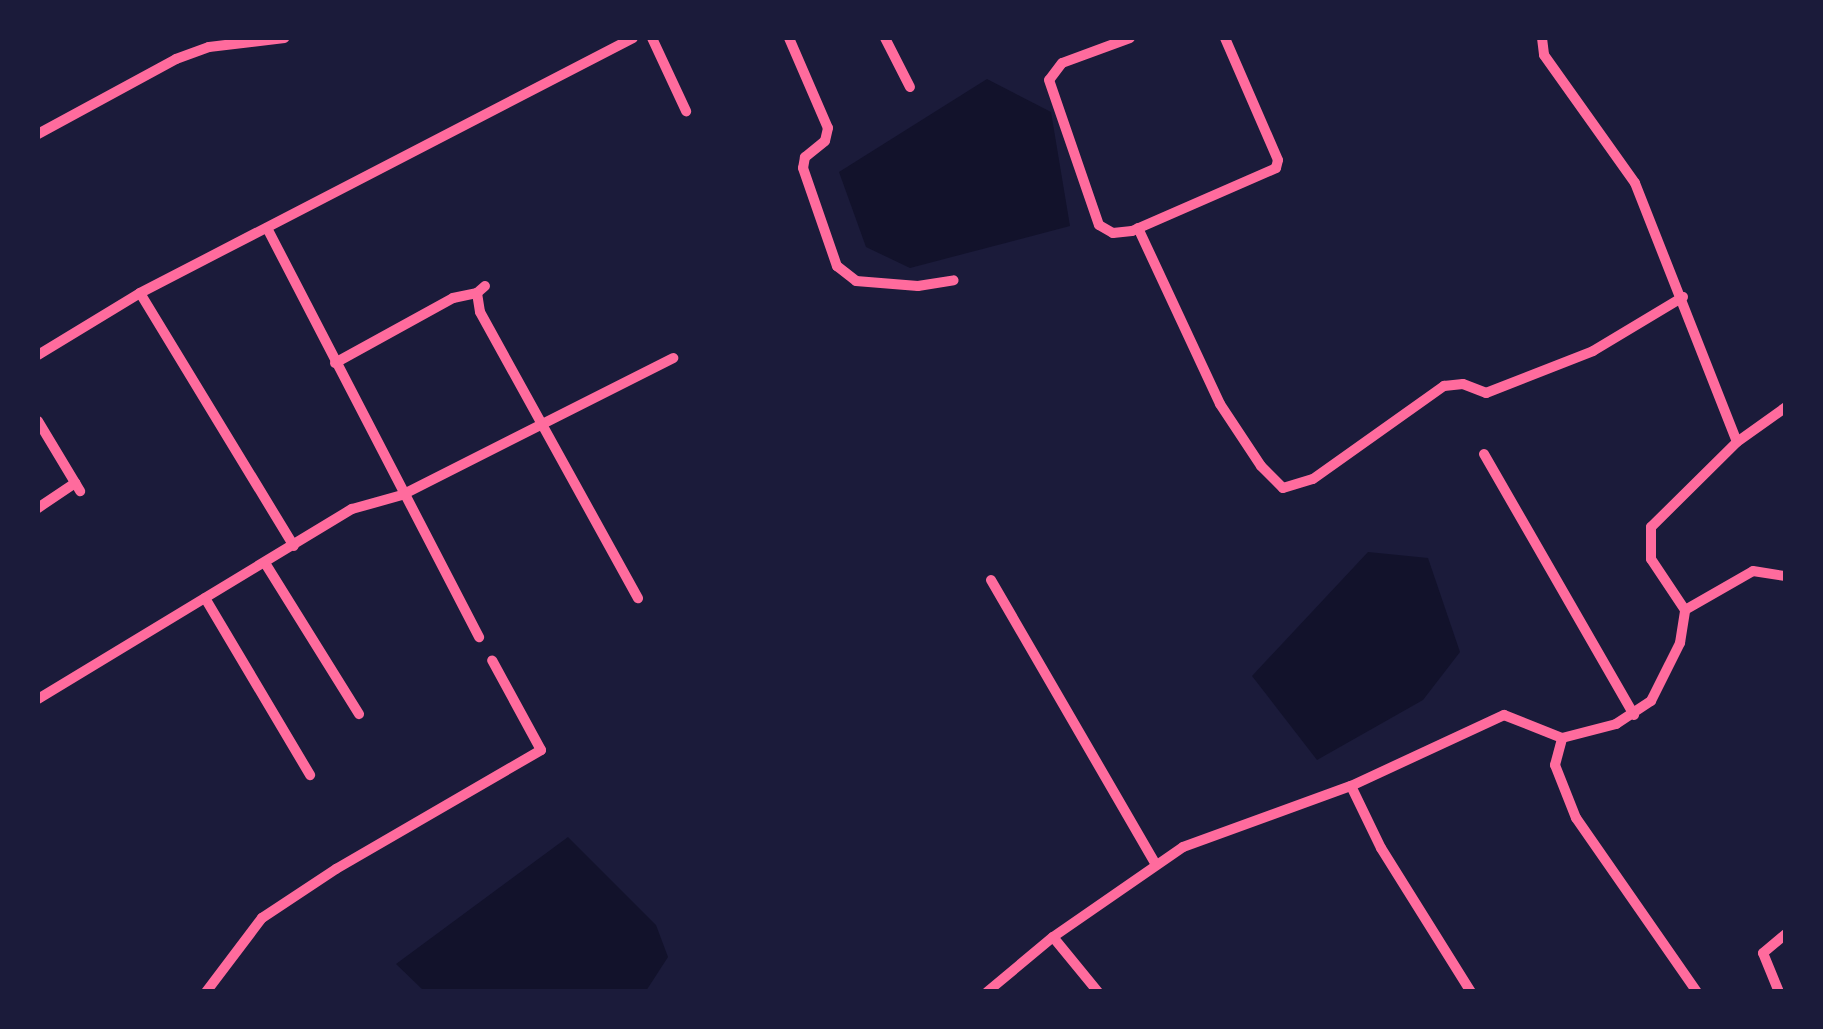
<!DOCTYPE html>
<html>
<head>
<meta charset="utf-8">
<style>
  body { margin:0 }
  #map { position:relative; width:1823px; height:1029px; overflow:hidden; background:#1b1b3a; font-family:Raleway,sans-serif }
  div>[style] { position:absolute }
  .water>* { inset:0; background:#12122b }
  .minor>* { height:10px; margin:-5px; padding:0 5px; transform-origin:5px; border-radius:5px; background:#ff6b9d }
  span { translate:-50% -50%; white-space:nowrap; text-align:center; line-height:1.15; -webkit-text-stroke:9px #1b1b3a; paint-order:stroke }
  .frame { position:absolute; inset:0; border:40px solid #1b1b3a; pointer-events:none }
</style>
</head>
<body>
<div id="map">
  <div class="water">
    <i style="clip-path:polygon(987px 79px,1051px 112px,1070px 226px,910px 268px,866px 247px,839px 172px)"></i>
    <i style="clip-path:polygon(1368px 552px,1428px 558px,1460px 652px,1423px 700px,1317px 760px,1252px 676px)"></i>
    <i style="clip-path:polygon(568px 837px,656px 925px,668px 957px,646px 991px,424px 991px,396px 964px)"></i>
  </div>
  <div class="minor">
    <i style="left:652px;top:38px;width:81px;rotate:65deg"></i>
    <i style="left:789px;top:38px;width:98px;rotate:66.6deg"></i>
    <i style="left:828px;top:128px;width:13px;rotate:103deg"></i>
    <i style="left:825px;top:141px;width:26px;rotate:141deg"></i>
    <i style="left:805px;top:157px;width:11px;rotate:100deg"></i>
    <i style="left:803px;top:168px;width:104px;rotate:70.9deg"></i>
    <i style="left:837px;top:266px;width:24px;rotate:38deg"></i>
    <i style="left:856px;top:281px;width:62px;rotate:4.6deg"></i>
    <i style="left:918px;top:286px;width:36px;rotate:-9deg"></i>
    <i style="left:885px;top:38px;width:55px;rotate:63deg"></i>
    <i style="left:1130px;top:38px;width:72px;rotate:159.8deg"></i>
    <i style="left:1062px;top:63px;width:21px;rotate:127deg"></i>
    <i style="left:1049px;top:80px;width:153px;rotate:71deg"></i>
    <i style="left:1099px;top:225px;width:16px;rotate:30deg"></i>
    <i style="left:1113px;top:233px;width:19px;rotate:-6deg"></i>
    <i style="left:1132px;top:231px;width:157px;rotate:-23.6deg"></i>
    <i style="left:1276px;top:168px;width:8px;rotate:-76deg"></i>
    <i style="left:1278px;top:160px;width:133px;rotate:-113.5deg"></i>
    <i style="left:1542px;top:38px;width:17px;rotate:83deg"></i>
    <i style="left:1544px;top:55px;width:157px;rotate:54.6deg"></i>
    <i style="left:1635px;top:183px;width:278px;rotate:68.5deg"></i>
    <i style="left:1737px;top:442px;width:121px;rotate:135.3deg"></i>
    <i style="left:1651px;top:527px;width:32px;rotate:90deg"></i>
    <i style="left:1651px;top:559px;width:61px;rotate:56.3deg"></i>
    <i style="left:38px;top:134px;width:157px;rotate:-28.5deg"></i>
    <i style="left:176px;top:59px;width:35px;rotate:-20deg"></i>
    <i style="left:209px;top:47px;width:76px;rotate:-6.8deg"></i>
    <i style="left:267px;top:228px;width:461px;rotate:62.6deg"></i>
    <i style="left:1138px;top:228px;width:194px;rotate:65deg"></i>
    <i style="left:1220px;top:404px;width:74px;rotate:56.5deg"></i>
    <i style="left:1261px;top:466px;width:31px;rotate:45deg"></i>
    <i style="left:1283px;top:488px;width:31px;rotate:-17deg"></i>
    <i style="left:1313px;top:479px;width:161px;rotate:-35.4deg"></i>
    <i style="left:1444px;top:386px;width:19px;rotate:-6deg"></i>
    <i style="left:1463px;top:384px;width:25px;rotate:21deg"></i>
    <i style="left:1486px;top:393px;width:115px;rotate:-21.4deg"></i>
    <i style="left:1593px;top:351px;width:105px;rotate:-31deg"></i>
    <i style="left:485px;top:286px;width:11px;rotate:139deg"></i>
    <i style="left:477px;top:293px;width:19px;rotate:81deg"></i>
    <i style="left:480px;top:312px;width:327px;rotate:61.1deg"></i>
    <i style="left:140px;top:293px;width:296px;rotate:58.7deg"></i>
    <i style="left:38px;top:355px;width:119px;rotate:-31.3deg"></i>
    <i style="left:140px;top:293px;width:555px;rotate:-27.35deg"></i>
    <i style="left:335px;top:363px;width:135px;rotate:-28.8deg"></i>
    <i style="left:453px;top:298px;width:25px;rotate:-12deg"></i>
    <i style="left:38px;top:421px;width:82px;rotate:59deg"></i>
    <i style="left:1737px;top:442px;width:60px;rotate:-35.5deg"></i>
    <i style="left:1484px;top:454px;width:301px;rotate:60.1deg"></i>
    <i style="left:38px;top:508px;width:45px;rotate:-34deg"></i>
    <i style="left:265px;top:563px;width:178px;rotate:58.1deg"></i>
    <i style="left:991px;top:580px;width:329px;rotate:59.9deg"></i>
    <i style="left:205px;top:598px;width:206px;rotate:59.3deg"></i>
    <i style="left:38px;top:699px;width:367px;rotate:-31.2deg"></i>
    <i style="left:352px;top:509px;width:52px;rotate:-15.6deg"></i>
    <i style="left:402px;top:495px;width:304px;rotate:-26.8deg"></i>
    <i style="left:1351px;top:786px;width:69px;rotate:64.2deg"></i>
    <i style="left:1381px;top:848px;width:170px;rotate:58deg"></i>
    <i style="left:1053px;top:937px;width:71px;rotate:50.7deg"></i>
    <i style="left:206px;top:992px;width:93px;rotate:-52.9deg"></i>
    <i style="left:262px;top:918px;width:89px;rotate:-33.5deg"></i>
    <i style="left:336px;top:869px;width:237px;rotate:-30.1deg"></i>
    <i style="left:541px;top:750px;width:102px;rotate:-118.6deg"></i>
    <i style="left:987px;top:992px;width:86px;rotate:-39.8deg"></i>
    <i style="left:1053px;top:937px;width:158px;rotate:-34.7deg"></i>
    <i style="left:1183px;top:847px;width:179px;rotate:-20deg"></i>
    <i style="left:1351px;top:786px;width:169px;rotate:-24.9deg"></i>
    <i style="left:1504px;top:715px;width:62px;rotate:21.6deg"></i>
    <i style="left:1697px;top:992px;width:212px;rotate:-124.8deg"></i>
    <i style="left:1576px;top:818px;width:57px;rotate:-111.6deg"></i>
    <i style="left:1555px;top:765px;width:28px;rotate:-75deg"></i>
    <i style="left:1562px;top:738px;width:56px;rotate:-14.5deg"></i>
    <i style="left:1616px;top:724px;width:42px;rotate:-33.3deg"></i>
    <i style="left:1651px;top:701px;width:65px;rotate:-63.4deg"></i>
    <i style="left:1680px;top:643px;width:33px;rotate:-81deg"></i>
    <i style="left:1685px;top:610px;width:78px;rotate:-29.8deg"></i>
    <i style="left:1753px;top:571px;width:33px;rotate:9deg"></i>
    <i style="left:1779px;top:992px;width:42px;rotate:-112.3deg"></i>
    <i style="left:1763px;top:953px;width:30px;rotate:-40deg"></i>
  </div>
  <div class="frame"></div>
</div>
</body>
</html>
